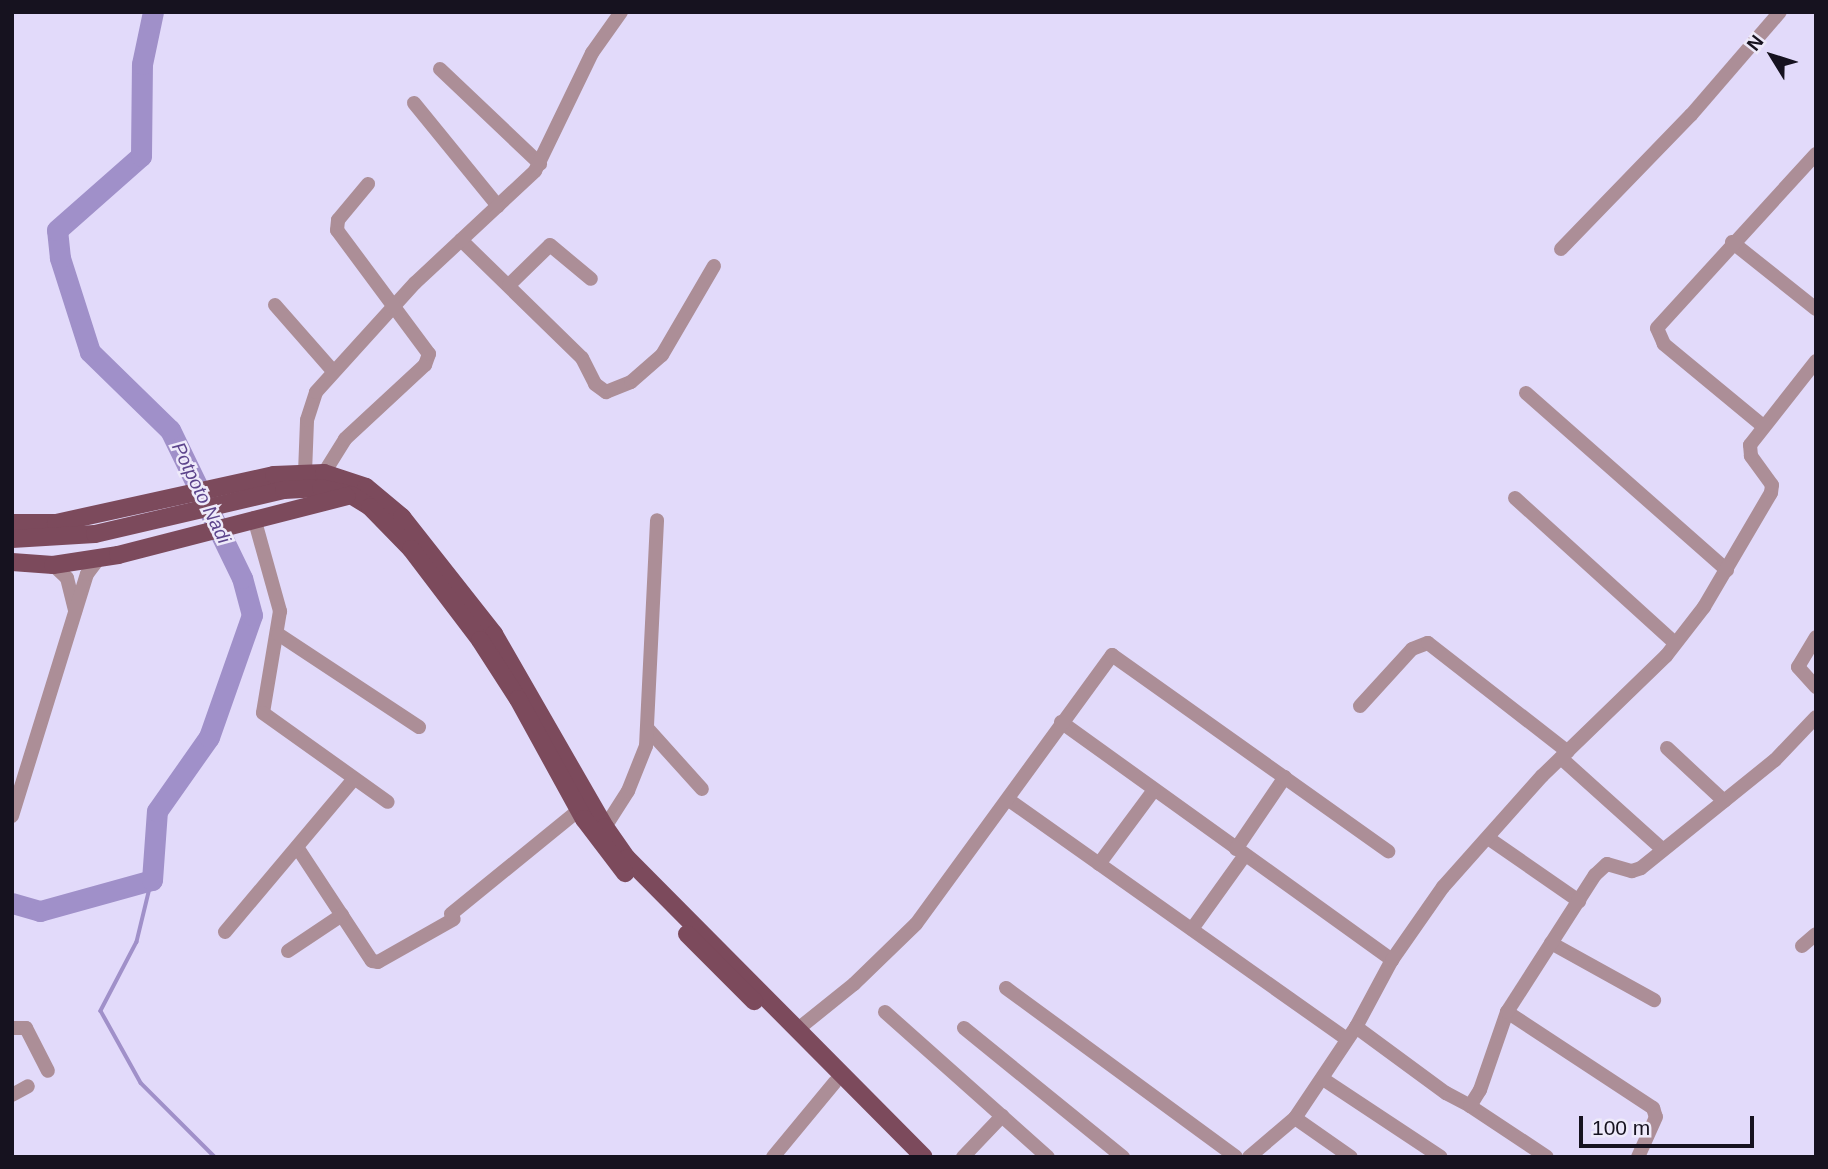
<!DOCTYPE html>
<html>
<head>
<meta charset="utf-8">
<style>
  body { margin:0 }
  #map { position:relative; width:1828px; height:1169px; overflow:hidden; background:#e2dafa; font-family:Helvetica,sans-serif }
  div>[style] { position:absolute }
  .stream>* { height:3.5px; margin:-1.75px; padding:0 1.75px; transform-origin:1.75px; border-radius:1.75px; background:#a090c9 }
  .river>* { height:21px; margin:-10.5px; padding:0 10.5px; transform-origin:10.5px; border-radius:10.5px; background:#a090c9 }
  .minor>* { height:14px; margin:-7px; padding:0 7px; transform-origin:7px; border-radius:7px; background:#ac8e97 }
  .major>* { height:18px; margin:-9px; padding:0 9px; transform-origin:9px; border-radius:9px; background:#7c4a5c }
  span { translate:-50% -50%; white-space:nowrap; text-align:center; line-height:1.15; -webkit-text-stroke:5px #eeeafa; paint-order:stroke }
  .water-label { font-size:19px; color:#5d458c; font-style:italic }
  .frame { position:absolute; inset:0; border:14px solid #16121f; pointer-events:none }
  .north { position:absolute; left:1737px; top:21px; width:70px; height:70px; -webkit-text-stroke:5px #eeeafa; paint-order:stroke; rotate:308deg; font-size:19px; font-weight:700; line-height:28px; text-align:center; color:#16121f }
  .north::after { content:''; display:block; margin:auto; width:24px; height:32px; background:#16121f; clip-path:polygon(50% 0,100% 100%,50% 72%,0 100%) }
  .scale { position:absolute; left:1579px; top:1116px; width:175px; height:32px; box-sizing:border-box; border:4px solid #16121f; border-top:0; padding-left:9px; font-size:21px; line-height:24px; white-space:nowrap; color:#16121f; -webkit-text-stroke:5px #eeeafa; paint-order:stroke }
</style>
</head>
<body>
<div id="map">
  <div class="stream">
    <i style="left:152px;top:880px;width:64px;rotate:103.6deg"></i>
    <i style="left:137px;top:942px;width:78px;rotate:117.6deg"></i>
    <i style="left:101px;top:1011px;width:82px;rotate:60.9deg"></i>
    <i style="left:141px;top:1083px;width:105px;rotate:45deg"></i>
  </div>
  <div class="river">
    <i style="left:12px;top:903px;width:29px;rotate:16deg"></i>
    <i style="left:40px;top:911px;width:116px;rotate:-15.5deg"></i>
    <i style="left:152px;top:880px;width:69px;rotate:-85.9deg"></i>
    <i style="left:157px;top:811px;width:90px;rotate:-54.9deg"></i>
    <i style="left:209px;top:737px;width:129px;rotate:-70.6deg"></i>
    <i style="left:252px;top:615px;width:38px;rotate:-105deg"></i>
    <i style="left:242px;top:578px;width:165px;rotate:-115.9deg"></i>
    <i style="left:170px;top:430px;width:112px;rotate:-135.7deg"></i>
    <i style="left:90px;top:352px;width:99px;rotate:-107.7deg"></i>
    <i style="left:60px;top:258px;width:28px;rotate:-96deg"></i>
    <i style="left:57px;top:230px;width:112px;rotate:-41.4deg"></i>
    <i style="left:141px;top:156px;width:92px;rotate:-89.4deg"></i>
    <i style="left:142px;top:64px;width:53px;rotate:-78.1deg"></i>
  </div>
  <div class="minor">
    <i style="left:440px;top:69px;width:138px;rotate:43.5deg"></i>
    <i style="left:414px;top:103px;width:133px;rotate:50.8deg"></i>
    <i style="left:461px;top:240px;width:169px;rotate:44.3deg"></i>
    <i style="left:582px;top:358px;width:29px;rotate:63deg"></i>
    <i style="left:595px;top:384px;width:14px;rotate:36deg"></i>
    <i style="left:606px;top:392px;width:27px;rotate:-22deg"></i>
    <i style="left:631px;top:382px;width:41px;rotate:-41.1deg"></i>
    <i style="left:662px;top:355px;width:103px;rotate:-59.7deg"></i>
    <i style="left:1732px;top:242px;width:107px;rotate:38.6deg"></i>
    <i style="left:1561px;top:249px;width:187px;rotate:-45.9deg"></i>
    <i style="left:1691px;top:115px;width:136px;rotate:-49.2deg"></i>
    <i style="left:509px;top:285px;width:57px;rotate:-44.3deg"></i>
    <i style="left:550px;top:245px;width:53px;rotate:39.7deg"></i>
    <i style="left:275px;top:305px;width:88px;rotate:48.7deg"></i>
    <i style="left:1526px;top:393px;width:268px;rotate:41.4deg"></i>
    <i style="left:1763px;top:426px;width:129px;rotate:-140.4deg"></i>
    <i style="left:1664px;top:344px;width:17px;rotate:-114deg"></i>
    <i style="left:1657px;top:328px;width:236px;rotate:-47.6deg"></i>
    <i style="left:305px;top:473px;width:53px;rotate:-87.8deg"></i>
    <i style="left:307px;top:420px;width:29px;rotate:-72deg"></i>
    <i style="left:316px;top:392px;width:147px;rotate:-47.8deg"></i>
    <i style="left:415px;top:283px;width:164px;rotate:-43deg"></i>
    <i style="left:535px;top:171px;width:131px;rotate:-64.2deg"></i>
    <i style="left:592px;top:53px;width:50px;rotate:-54.7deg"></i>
    <i style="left:324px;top:473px;width:40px;rotate:-58deg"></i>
    <i style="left:345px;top:439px;width:109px;rotate:-42.8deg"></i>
    <i style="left:425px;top:365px;width:12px;rotate:-70deg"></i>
    <i style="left:429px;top:354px;width:154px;rotate:-126.6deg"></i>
    <i style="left:337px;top:230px;width:10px;rotate:-84deg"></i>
    <i style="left:338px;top:220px;width:47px;rotate:-50.2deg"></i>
    <i style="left:1515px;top:498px;width:216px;rotate:42.2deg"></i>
    <i style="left:254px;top:518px;width:97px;rotate:74.4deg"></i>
    <i style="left:280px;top:611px;width:103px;rotate:99.5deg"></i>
    <i style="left:263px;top:713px;width:153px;rotate:35.5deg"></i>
    <i style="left:53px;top:565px;width:19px;rotate:43deg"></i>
    <i style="left:67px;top:578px;width:34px;rotate:76deg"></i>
    <i style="left:278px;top:634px;width:169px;rotate:33.4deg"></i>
    <i style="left:1816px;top:637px;width:35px;rotate:121deg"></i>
    <i style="left:1798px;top:667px;width:27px;rotate:48deg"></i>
    <i style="left:1360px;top:706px;width:77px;rotate:-47.6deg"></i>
    <i style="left:1412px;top:649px;width:17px;rotate:-21deg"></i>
    <i style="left:1428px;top:643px;width:177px;rotate:37.9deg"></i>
    <i style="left:1061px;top:722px;width:408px;rotate:35.7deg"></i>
    <i style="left:647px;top:728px;width:82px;rotate:48deg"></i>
    <i style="left:1667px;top:748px;width:78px;rotate:42.9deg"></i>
    <i style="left:1561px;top:758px;width:137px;rotate:42deg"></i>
    <i style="left:1009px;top:800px;width:412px;rotate:35.3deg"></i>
    <i style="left:12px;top:816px;width:253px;rotate:-72.8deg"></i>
    <i style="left:87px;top:574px;width:21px;rotate:-53deg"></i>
    <i style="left:605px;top:827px;width:43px;rotate:-57.4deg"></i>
    <i style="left:628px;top:791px;width:48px;rotate:-68.2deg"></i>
    <i style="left:646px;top:746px;width:226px;rotate:-87.2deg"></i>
    <i style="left:1488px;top:838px;width:111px;rotate:34.7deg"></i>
    <i style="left:297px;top:847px;width:136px;rotate:56.7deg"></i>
    <i style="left:372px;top:961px;width:6px;rotate:9deg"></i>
    <i style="left:378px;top:962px;width:87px;rotate:-29.5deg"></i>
    <i style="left:1236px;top:849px;width:87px;rotate:-55.8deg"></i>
    <i style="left:1099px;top:864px;width:92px;rotate:-53.4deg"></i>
    <i style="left:451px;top:914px;width:165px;rotate:-39.1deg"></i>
    <i style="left:1192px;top:929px;width:91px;rotate:-54.4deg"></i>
    <i style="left:225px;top:932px;width:200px;rotate:-49.9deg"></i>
    <i style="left:1551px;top:943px;width:118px;rotate:29deg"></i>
    <i style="left:1802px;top:946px;width:18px;rotate:-41deg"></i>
    <i style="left:288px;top:951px;width:65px;rotate:-33.7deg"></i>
    <i style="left:1006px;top:988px;width:285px;rotate:36.3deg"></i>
    <i style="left:885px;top:1012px;width:218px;rotate:41.7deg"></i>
    <i style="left:1507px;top:1012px;width:175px;rotate:33.3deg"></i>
    <i style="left:1653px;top:1108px;width:9px;rotate:72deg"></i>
    <i style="left:1656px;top:1117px;width:44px;rotate:114.2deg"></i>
    <i style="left:1356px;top:1027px;width:76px;rotate:-61.8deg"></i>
    <i style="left:1392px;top:960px;width:89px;rotate:-55.1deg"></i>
    <i style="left:1443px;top:887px;width:149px;rotate:-48.3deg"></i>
    <i style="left:1542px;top:776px;width:173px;rotate:-44.1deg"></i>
    <i style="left:1666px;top:656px;width:62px;rotate:-52.2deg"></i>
    <i style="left:1704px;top:607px;width:132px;rotate:-59.6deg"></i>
    <i style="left:1771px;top:493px;width:8px;rotate:-83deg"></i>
    <i style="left:1772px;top:485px;width:36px;rotate:-126deg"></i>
    <i style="left:1751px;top:456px;width:11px;rotate:-95deg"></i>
    <i style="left:1750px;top:445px;width:107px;rotate:-51.8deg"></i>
    <i style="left:12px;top:1028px;width:14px"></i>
    <i style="left:26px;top:1028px;width:48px;rotate:62.9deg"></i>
    <i style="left:964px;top:1028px;width:205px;rotate:39.1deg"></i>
    <i style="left:798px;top:1029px;width:72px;rotate:-38.8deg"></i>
    <i style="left:854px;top:984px;width:86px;rotate:-44.1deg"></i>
    <i style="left:916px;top:924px;width:333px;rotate:-53.9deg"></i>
    <i style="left:1112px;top:655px;width:339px;rotate:35.4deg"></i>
    <i style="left:1323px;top:1079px;width:141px;rotate:33.5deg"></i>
    <i style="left:12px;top:1095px;width:18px;rotate:-29deg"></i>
    <i style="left:1470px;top:1106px;width:92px;rotate:33.5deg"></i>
    <i style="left:1295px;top:1118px;width:68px;rotate:34.9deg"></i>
    <i style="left:773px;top:1157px;width:97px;rotate:-50.4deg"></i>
    <i style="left:963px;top:1157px;width:57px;rotate:-46.4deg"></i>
    <i style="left:1249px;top:1157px;width:60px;rotate:-40.3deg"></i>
    <i style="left:1295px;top:1118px;width:110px;rotate:-56.2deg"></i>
    <i style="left:1356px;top:1027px;width:112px;rotate:36.3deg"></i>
    <i style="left:1446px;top:1093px;width:27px;rotate:28deg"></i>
    <i style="left:1470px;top:1106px;width:19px;rotate:-58deg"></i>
    <i style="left:1480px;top:1090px;width:83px;rotate:-70.9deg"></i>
    <i style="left:1507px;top:1012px;width:163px;rotate:-57.3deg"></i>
    <i style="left:1595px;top:875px;width:16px;rotate:-43deg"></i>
    <i style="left:1607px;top:864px;width:26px;rotate:16deg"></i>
    <i style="left:1632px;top:871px;width:9px;rotate:-18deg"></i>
    <i style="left:1641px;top:868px;width:172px;rotate:-38.9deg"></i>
    <i style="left:1775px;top:760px;width:59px;rotate:-46.4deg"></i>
  </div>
  <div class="major">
    <i style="left:12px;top:523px;width:44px"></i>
    <i style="left:56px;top:523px;width:223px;rotate:-12.4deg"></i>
    <i style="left:274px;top:475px;width:50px;rotate:-2.3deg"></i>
    <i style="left:324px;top:473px;width:44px;rotate:18.4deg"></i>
    <i style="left:366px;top:487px;width:47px;rotate:39.8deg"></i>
    <i style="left:402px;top:517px;width:149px;rotate:51.8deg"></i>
    <i style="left:494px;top:634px;width:223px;rotate:60.1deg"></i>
    <i style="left:605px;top:827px;width:38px;rotate:55deg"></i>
    <i style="left:627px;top:858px;width:421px;rotate:45.2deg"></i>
    <i style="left:12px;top:539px;width:83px;rotate:-3.4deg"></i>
    <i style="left:95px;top:534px;width:194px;rotate:-13.1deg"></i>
    <i style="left:284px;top:490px;width:37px;rotate:-3deg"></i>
    <i style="left:321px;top:488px;width:31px;rotate:13deg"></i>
    <i style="left:351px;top:495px;width:22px;rotate:32deg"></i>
    <i style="left:370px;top:507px;width:59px;rotate:45.7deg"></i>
    <i style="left:411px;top:549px;width:114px;rotate:52.8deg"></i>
    <i style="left:480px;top:640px;width:70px;rotate:57.2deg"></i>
    <i style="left:518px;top:699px;width:137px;rotate:61.2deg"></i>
    <i style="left:584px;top:819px;width:68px;rotate:52.8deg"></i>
    <i style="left:12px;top:562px;width:41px;rotate:4.2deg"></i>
    <i style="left:53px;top:565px;width:66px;rotate:-8.7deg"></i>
    <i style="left:118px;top:555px;width:236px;rotate:-14.4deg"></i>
    <i style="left:687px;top:934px;width:95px;rotate:45deg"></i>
  </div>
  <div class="water-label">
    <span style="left:201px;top:493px;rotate:64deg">Potpoto Nadi</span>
  </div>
  <div class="frame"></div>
  <div class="north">N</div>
  <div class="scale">100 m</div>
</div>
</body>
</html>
